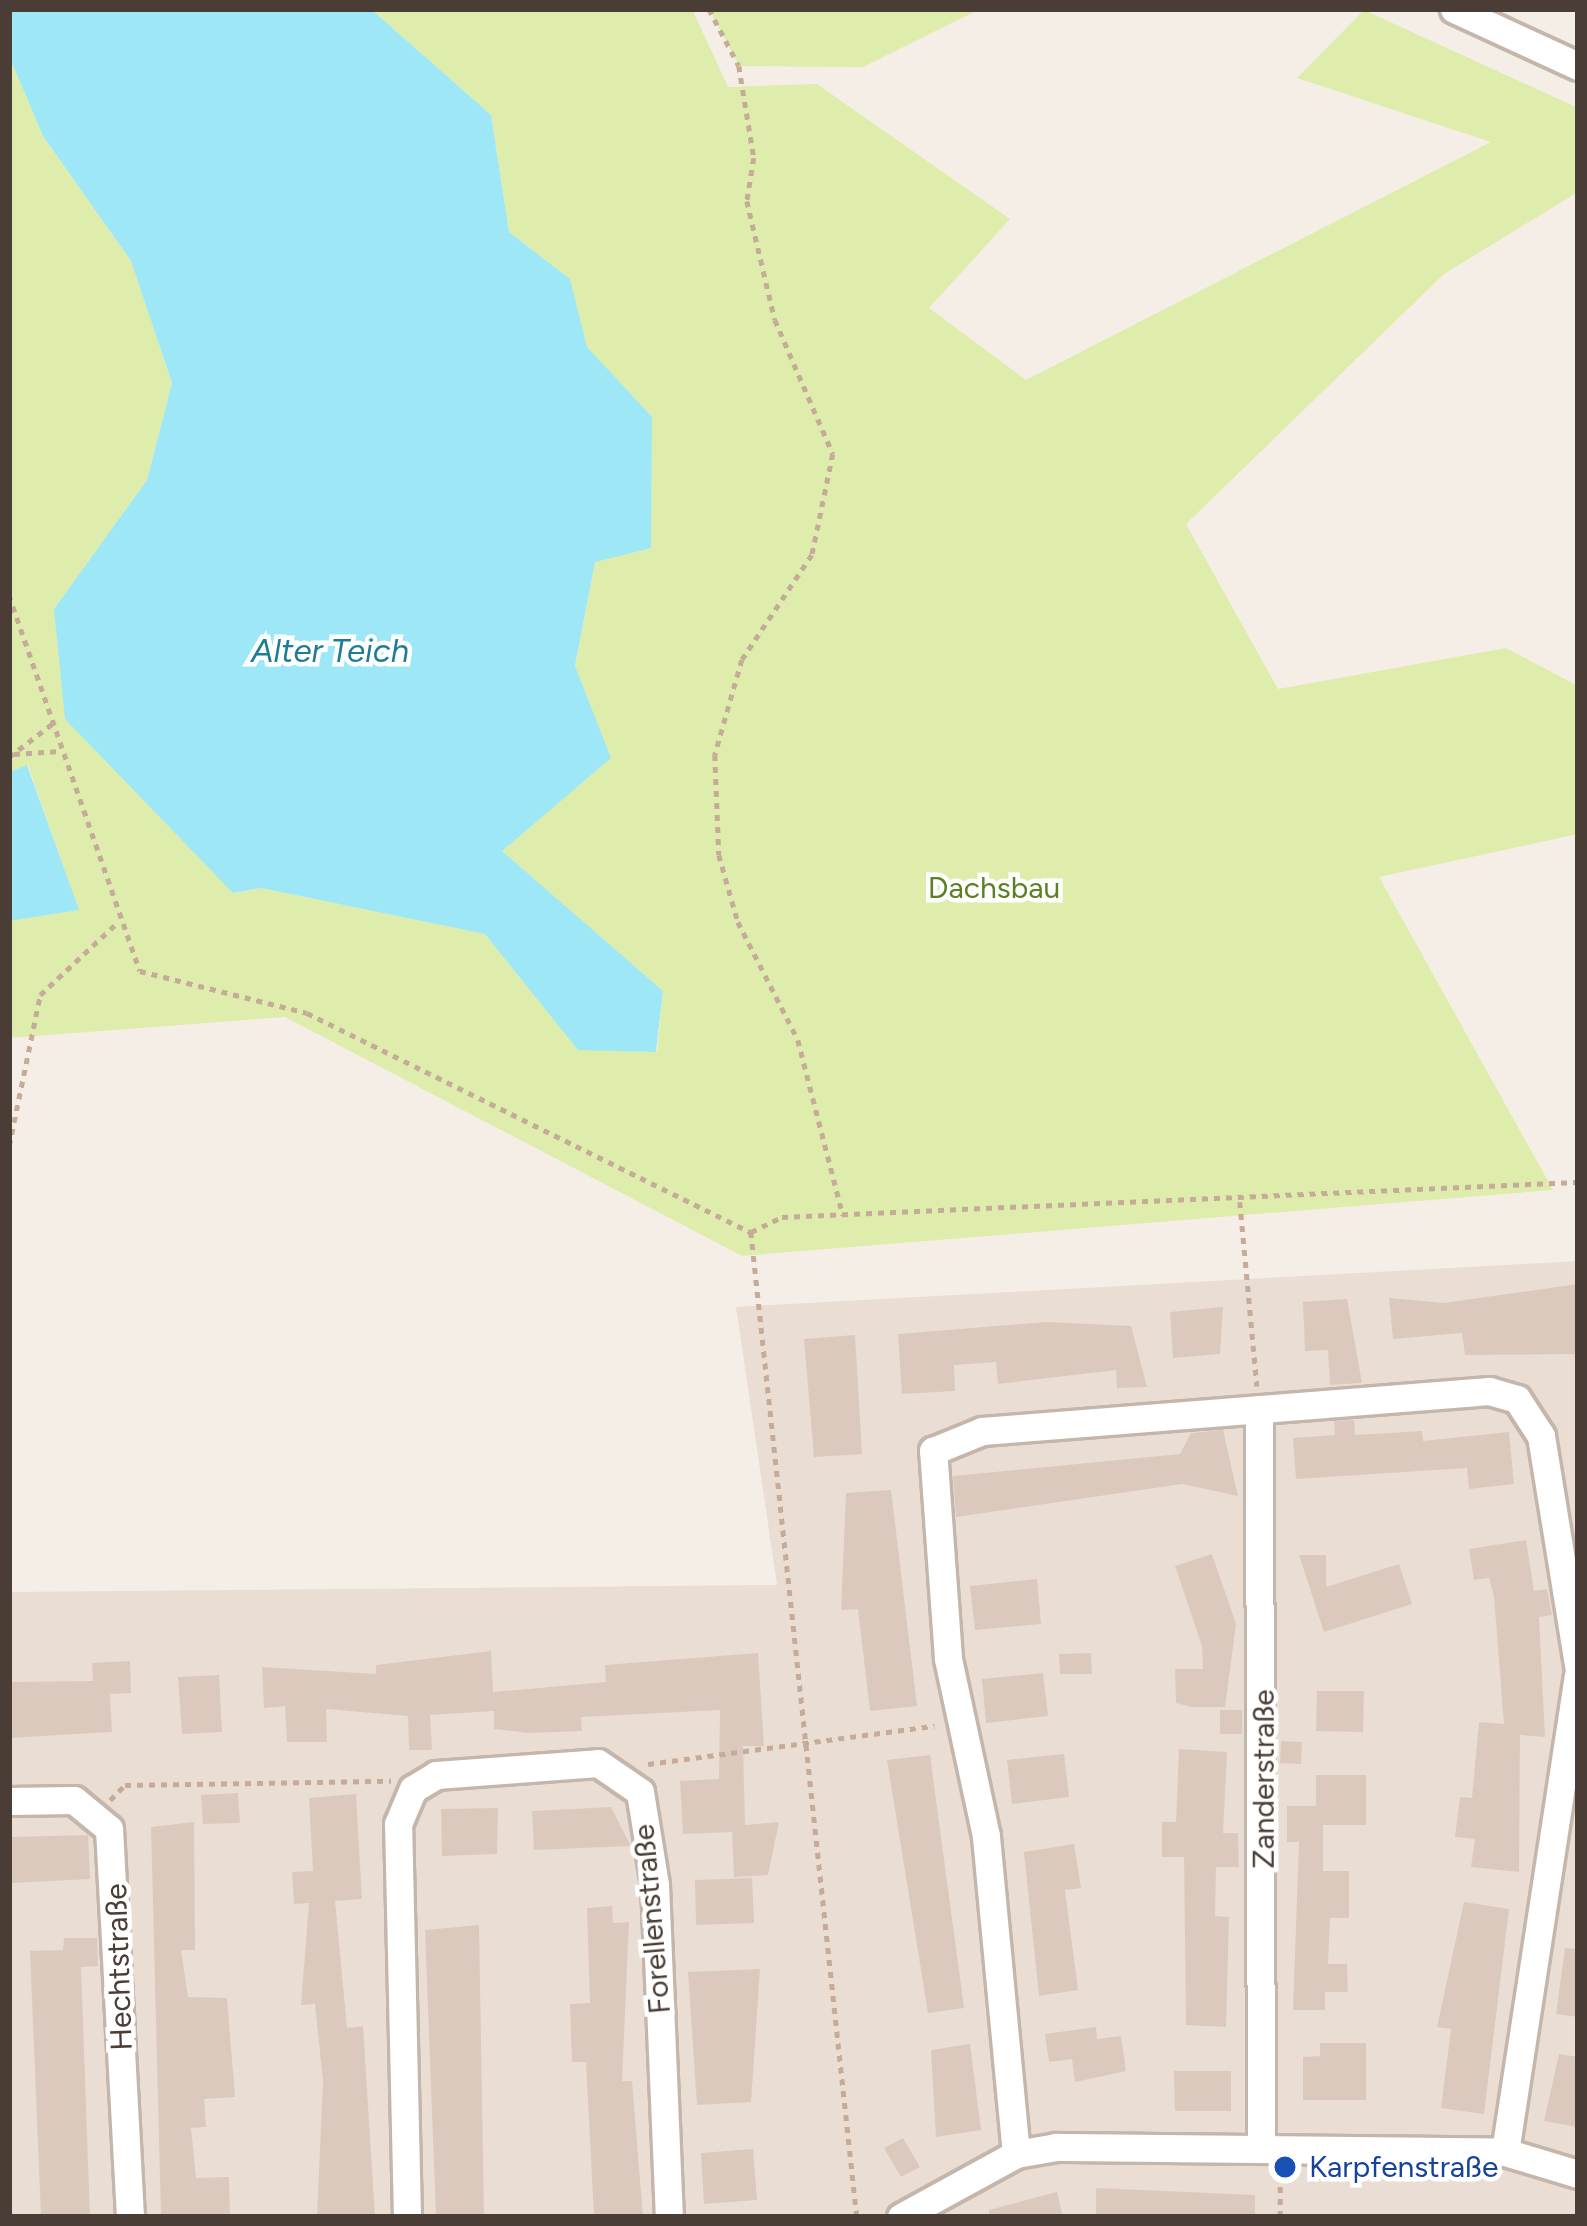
<!DOCTYPE html>
<html>
<head>
<meta charset="utf-8">
<style>
  body { margin:0 }
  #map { position:relative; width:1587px; height:2226px; overflow:hidden; background:#f5eee7; font-family:Figtree,sans-serif }
  div>[style] { position:absolute }
  .residential>* { inset:0; background:#eaded4 }
  .green>* { inset:0; background:#deedac }
  .water>* { inset:0; background:#9ee7f7 }
  .building>* { inset:0; background:#dbc9be }
  .path>* { height:4.5px; margin-top:-2.25px; transform-origin:0; background:repeating-linear-gradient(90deg,#c5ab98 0 6px,transparent 0 12px) }
  .roads { filter:drop-shadow(3px 0 #c5b6ab) drop-shadow(-3px 0 #c5b6ab) drop-shadow(0 3px #c5b6ab) drop-shadow(0 -3px #c5b6ab) }
  .minor>* { height:27px; margin:-13.5px; padding:0 13.5px; transform-origin:13.5px; border-radius:13.5px; background:#fff }
  .dots>* { width:33px; height:33px; translate:-50% -50%; box-sizing:border-box; border:6px solid #fff; border-radius:50% }
  span { translate:-50% -50%; white-space:nowrap; text-align:center; line-height:1.15; -webkit-text-stroke:9px #fff; paint-order:stroke }
  .park-label { font-size:30px; color:#5b8122 }
  .street-label { font-size:30px; color:#493d35 }
  .transit-label { font-size:30px; color:#164399 }
  .left { translate:0 -50%; text-align:left }
  .water-label { font-size:33px; color:#1e7d94; font-style:italic }
  .frame { position:absolute; inset:0; border:12px solid #493d35; pointer-events:none }
</style>
</head>
<body>
<div id="map">
  <div class="residential">
    <i style="clip-path:polygon(1578px 1261px,1578px 2217px,9px 2217px,9px 1592px,777px 1585px,736px 1307px)"></i>
  </div>
  <div class="green">
    <i style="clip-path:polygon(371px 9px,692px 9px,728px 87px,817px 84px,1010px 219px,929px 308px,1026px 380px,1491px 142px,1297px 78px,1364px 10px,1578px 108px,1578px 192px,1444px 274px,1186px 524px,1278px 689px,1506px 648px,1578px 686px,1578px 834px,1379px 877px,1553px 1190px,742px 1256px,285px 1017px,9px 1038px,9px 921px,78px 910px,28px 765px,9px 772px,9px 56px,43px 136px,131px 261px,172px 383px,147px 480px,54px 609px,233px 893px,261px 888px,485px 934px,578px 1049px,657px 1052px,663px 991px,501px 851px,610px 758px,575px 667px,595px 561px,652px 417px,586px 347px,570px 279px,509px 232px,491px 115px)"></i>
    <i style="clip-path:polygon(709px 9px,980px 9px,863px 67px,739px 66px)"></i>
  </div>
  <div class="water">
    <i style="clip-path:polygon(9px 9px,371px 9px,491px 115px,509px 232px,570px 279px,587px 347px,652px 417px,651px 548px,595px 562px,575px 666px,611px 758px,502px 851px,663px 991px,656px 1052px,578px 1050px,485px 934px,261px 888px,233px 893px,65px 719px,54px 609px,147px 480px,172px 383px,131px 261px,43px 136px,9px 56px)"></i>
    <i style="clip-path:polygon(27px 765px,79px 910px,9px 921px,9px 772px)"></i>
  </div>
  <div class="building">
    <i style="clip-path:polygon(1578px 1284px,1578px 1354px,1465px 1355px,1462px 1333px,1393px 1339px,1389px 1298px,1444px 1303px)"></i>
    <i style="clip-path:polygon(1347px 1299px,1362px 1383px,1330px 1385px,1328px 1350px,1305px 1351px,1303px 1302px)"></i>
    <i style="clip-path:polygon(1223px 1307px,1220px 1354px,1173px 1358px,1170px 1312px)"></i>
    <i style="clip-path:polygon(1046px 1322px,1131px 1326px,1147px 1387px,1117px 1388px,1116px 1370px,998px 1384px,996px 1362px,954px 1365px,955px 1391px,902px 1394px,898px 1334px)"></i>
    <i style="clip-path:polygon(855px 1335px,862px 1454px,814px 1457px,804px 1339px)"></i>
    <i style="clip-path:polygon(1354px 1420px,1355px 1435px,1422px 1431px,1423px 1441px,1509px 1432px,1514px 1484px,1469px 1489px,1467px 1468px,1296px 1479px,1293px 1438px,1335px 1435px,1334px 1421px)"></i>
    <i style="clip-path:polygon(1223px 1430px,1238px 1496px,1182px 1484px,956px 1517px,953px 1476px,1180px 1454px,1191px 1433px)"></i>
    <i style="clip-path:polygon(891px 1490px,917px 1706px,870px 1711px,858px 1609px,841px 1610px,846px 1493px)"></i>
    <i style="clip-path:polygon(1526px 1540px,1534px 1591px,1547px 1589px,1552px 1615px,1539px 1617px,1545px 1737px,1520px 1735px,1519px 1872px,1471px 1867px,1475px 1839px,1455px 1837px,1460px 1797px,1472px 1798px,1479px 1722px,1504px 1724px,1494px 1597px,1489px 1578px,1474px 1580px,1469px 1549px)"></i>
    <i style="clip-path:polygon(1212px 1554px,1236px 1624px,1225px 1707px,1192px 1707px,1176px 1703px,1175px 1669px,1203px 1669px,1202px 1646px,1175px 1566px)"></i>
    <i style="clip-path:polygon(1299px 1555px,1326px 1555px,1326px 1587px,1399px 1564px,1412px 1604px,1324px 1632px)"></i>
    <i style="clip-path:polygon(1037px 1579px,1041px 1624px,975px 1630px,970px 1586px)"></i>
    <i style="clip-path:polygon(491px 1651px,493px 1692px,606px 1682px,605px 1665px,758px 1653px,764px 1746px,743px 1746px,745px 1825px,779px 1822px,768px 1875px,734px 1877px,732px 1832px,683px 1834px,680px 1781px,719px 1779px,720px 1710px,581px 1717px,582px 1731px,529px 1733px,494px 1729px,494px 1711px,430px 1715px,432px 1750px,409px 1750px,408px 1716px,326px 1709px,327px 1742px,287px 1742px,285px 1706px,264px 1708px,262px 1667px,376px 1674px,376px 1665px)"></i>
    <i style="clip-path:polygon(1091px 1653px,1092px 1674px,1060px 1674px,1059px 1654px)"></i>
    <i style="clip-path:polygon(130px 1661px,131px 1693px,110px 1694px,112px 1732px,9px 1738px,9px 1682px,93px 1681px,92px 1663px)"></i>
    <i style="clip-path:polygon(1043px 1673px,1048px 1716px,986px 1723px,982px 1679px)"></i>
    <i style="clip-path:polygon(219px 1675px,222px 1732px,182px 1734px,178px 1677px)"></i>
    <i style="clip-path:polygon(1317px 1691px,1364px 1691px,1363px 1732px,1316px 1731px)"></i>
    <i style="clip-path:polygon(1220px 1710px,1242px 1710px,1242px 1734px,1220px 1734px)"></i>
    <i style="clip-path:polygon(1281px 1741px,1302px 1742px,1301px 1764px,1280px 1763px)"></i>
    <i style="clip-path:polygon(1179px 1749px,1227px 1752px,1223px 1833px,1238px 1833px,1239px 1867px,1216px 1867px,1215px 1916px,1229px 1917px,1226px 2027px,1186px 2025px,1184px 1857px,1162px 1857px,1162px 1822px,1176px 1822px)"></i>
    <i style="clip-path:polygon(1064px 1754px,1069px 1797px,1012px 1804px,1007px 1760px)"></i>
    <i style="clip-path:polygon(930px 1755px,964px 2008px,928px 2013px,887px 1760px)"></i>
    <i style="clip-path:polygon(1316px 1775px,1366px 1775px,1366px 1825px,1323px 1825px,1323px 1871px,1349px 1871px,1349px 1918px,1330px 1918px,1328px 1964px,1347px 1964px,1348px 1992px,1325px 1992px,1325px 2010px,1293px 2010px,1299px 1842px,1287px 1842px,1287px 1806px,1316px 1806px)"></i>
    <i style="clip-path:polygon(238px 1793px,240px 1823px,203px 1824px,201px 1795px)"></i>
    <i style="clip-path:polygon(356px 1794px,362px 1899px,335px 1901px,347px 2028px,363px 2026px,375px 2217px,317px 2217px,323px 2081px,315px 2004px,301px 2005px,309px 1903px,294px 1904px,292px 1872px,313px 1871px,309px 1798px)"></i>
    <i style="clip-path:polygon(611px 1807px,631px 1846px,534px 1850px,532px 1811px)"></i>
    <i style="clip-path:polygon(498px 1808px,497px 1854px,442px 1856px,441px 1809px)"></i>
    <i style="clip-path:polygon(194px 1822px,195px 1950px,181px 1950px,188px 1997px,227px 1998px,235px 2097px,204px 2099px,206px 2127px,191px 2128px,196px 2178px,229px 2177px,230px 2217px,161px 2217px,151px 1827px)"></i>
    <i style="clip-path:polygon(88px 1835px,90px 1879px,12px 1883px,10px 1837px)"></i>
    <i style="clip-path:polygon(1074px 1844px,1081px 1888px,1065px 1890px,1078px 1990px,1039px 1996px,1024px 1852px)"></i>
    <i style="clip-path:polygon(752px 1878px,754px 1923px,696px 1925px,695px 1880px)"></i>
    <i style="clip-path:polygon(1464px 1902px,1509px 1909px,1484px 2114px,1441px 2108px,1451px 2029px,1437px 2027px)"></i>
    <i style="clip-path:polygon(612px 1906px,613px 1923px,629px 1922px,622px 2081px,632px 2081px,643px 2217px,594px 2217px,586px 2062px,572px 2062px,570px 2004px,590px 2003px,587px 1908px)"></i>
    <i style="clip-path:polygon(479px 1925px,484px 2217px,436px 2217px,425px 1930px)"></i>
    <i style="clip-path:polygon(64px 1938px,97px 1938px,98px 1966px,81px 1967px,90px 2217px,41px 2217px,30px 1951px,63px 1950px)"></i>
    <i style="clip-path:polygon(1565px 1948px,1578px 1949px,1578px 2017px,1556px 2014px)"></i>
    <i style="clip-path:polygon(760px 1969px,751px 2102px,697px 2105px,688px 1972px)"></i>
    <i style="clip-path:polygon(1096px 2027px,1097px 2039px,1121px 2036px,1126px 2071px,1075px 2082px,1072px 2059px,1049px 2062px,1045px 2034px)"></i>
    <i style="clip-path:polygon(1320px 2043px,1366px 2043px,1366px 2100px,1303px 2100px,1303px 2057px,1320px 2056px)"></i>
    <i style="clip-path:polygon(970px 2044px,981px 2130px,936px 2137px,931px 2050px)"></i>
    <i style="clip-path:polygon(1559px 2054px,1578px 2057px,1578px 2127px,1544px 2121px)"></i>
    <i style="clip-path:polygon(1174px 2071px,1231px 2071px,1231px 2111px,1175px 2111px)"></i>
    <i style="clip-path:polygon(903px 2138px,920px 2167px,901px 2177px,884px 2148px)"></i>
    <i style="clip-path:polygon(753px 2149px,757px 2200px,704px 2204px,701px 2153px)"></i>
    <i style="clip-path:polygon(1096px 2188px,1255px 2195px,1255px 2217px,1096px 2217px)"></i>
    <i style="clip-path:polygon(1057px 2192px,1063px 2217px,989px 2217px,989px 2210px)"></i>
  </div>
  <div class="path">
    <i style="left:709px;top:9px;width:64px;rotate:62.2deg"></i>
    <i style="left:739px;top:66px;width:93px;rotate:80.7deg"></i>
    <i style="left:754px;top:158px;width:44px;rotate:99.2deg"></i>
    <i style="left:747px;top:201px;width:122px;rotate:76.8deg"></i>
    <i style="left:775px;top:320px;width:146px;rotate:66.6deg"></i>
    <i style="left:833px;top:454px;width:103px;rotate:101.7deg"></i>
    <i style="left:812px;top:555px;width:126px;rotate:123.7deg"></i>
    <i style="left:742px;top:660px;width:99px;rotate:105.9deg"></i>
    <i style="left:715px;top:755px;width:100px;rotate:87.7deg"></i>
    <i style="left:719px;top:855px;width:70px;rotate:74.2deg"></i>
    <i style="left:738px;top:922px;width:132px;rotate:63deg"></i>
    <i style="left:798px;top:1040px;width:181px;rotate:75.6deg"></i>
    <i style="left:9px;top:595px;width:398px;rotate:70.8deg"></i>
    <i style="left:140px;top:971px;width:172px;rotate:14.1deg"></i>
    <i style="left:307px;top:1013px;width:495px;rotate:26.3deg"></i>
    <i style="left:14px;top:754px;width:47px;rotate:-3.7deg"></i>
    <i style="left:9px;top:757px;width:54px;rotate:-37.5deg"></i>
    <i style="left:9px;top:1146px;width:154px;rotate:-78.4deg"></i>
    <i style="left:40px;top:995px;width:104px;rotate:-43.1deg"></i>
    <i style="left:1240px;top:1202px;width:185px;rotate:84.7deg"></i>
    <i style="left:751px;top:1232px;width:991px;rotate:83.86deg"></i>
    <i style="left:751px;top:1232px;width:34px;rotate:-26deg"></i>
    <i style="left:782px;top:1217px;width:797px;rotate:-2.52deg"></i>
    <i style="left:648px;top:1764px;width:289px;rotate:-7.6deg"></i>
    <i style="left:110px;top:1800px;width:21px;rotate:-45deg"></i>
    <i style="left:125px;top:1785px;width:266px;rotate:-0.9deg"></i>
    <i style="left:1280px;top:2217px;width:43px;rotate:-90deg"></i>
  </div>
  <div class="roads">
    <div class="minor">
      <i style="left:1454px;top:9px;width:136px;rotate:24.7deg"></i>
      <i style="left:1259px;top:1409px;width:740px;rotate:89.85deg"></i>
      <i style="left:9px;top:1801px;width:65px;rotate:-0.9deg"></i>
      <i style="left:74px;top:1800px;width:45px;rotate:39.6deg"></i>
      <i style="left:109px;top:1829px;width:389px;rotate:86.9deg"></i>
      <i style="left:1505px;top:2152px;width:481px;rotate:-81.3deg"></i>
      <i style="left:1016px;top:2154px;width:319px;rotate:-95.4deg"></i>
      <i style="left:986px;top:1836px;width:182px;rotate:-102.1deg"></i>
      <i style="left:948px;top:1658px;width:208px;rotate:-94.1deg"></i>
      <i style="left:933px;top:1451px;width:53px;rotate:-22.2deg"></i>
      <i style="left:982px;top:1431px;width:509px;rotate:-4.51deg"></i>
      <i style="left:1489px;top:1391px;width:29px;rotate:16deg"></i>
      <i style="left:1517px;top:1399px;width:44px;rotate:57deg"></i>
      <i style="left:1541px;top:1436px;width:232px;rotate:80.8deg"></i>
      <i style="left:407px;top:2217px;width:393px;rotate:-91.3deg"></i>
      <i style="left:398px;top:1824px;width:38px;rotate:-67deg"></i>
      <i style="left:413px;top:1789px;width:27px;rotate:-31deg"></i>
      <i style="left:436px;top:1775px;width:162px;rotate:-4.2deg"></i>
      <i style="left:598px;top:1763px;width:51px;rotate:34.6deg"></i>
      <i style="left:640px;top:1792px;width:94px;rotate:80.8deg"></i>
      <i style="left:655px;top:1885px;width:332px;rotate:87.6deg"></i>
      <i style="left:901px;top:2217px;width:131px;rotate:-28.7deg"></i>
      <i style="left:1016px;top:2154px;width:41px;rotate:-9.9deg"></i>
      <i style="left:1056px;top:2147px;width:449px;rotate:0.6deg"></i>
      <i style="left:1505px;top:2152px;width:76px;rotate:16.8deg"></i>
    </div>
  </div>
  <div class="dots">
    <i style="left:1285px;top:2167px;background:#1a4fb4"></i>
  </div>
  <div class="park-label">
    <span style="left:994px;top:888px">Dachsbau</span>
  </div>
  <div class="street-label">
    <span style="left:1264px;top:1779px;rotate:-90deg">Zanderstraße</span>
    <span style="left:652px;top:1919px;rotate:-95deg">Forellenstraße</span>
    <span style="left:119px;top:1967px;rotate:-92deg">Hechtstraße</span>
  </div>
  <div class="transit-label">
    <span class="left" style="left:1309px;top:2167px">Karpfenstraße</span>
  </div>
  <div class="water-label">
    <span style="left:330px;top:651px">Alter Teich</span>
  </div>
  <div class="frame"></div>
</div>
</body>
</html>
